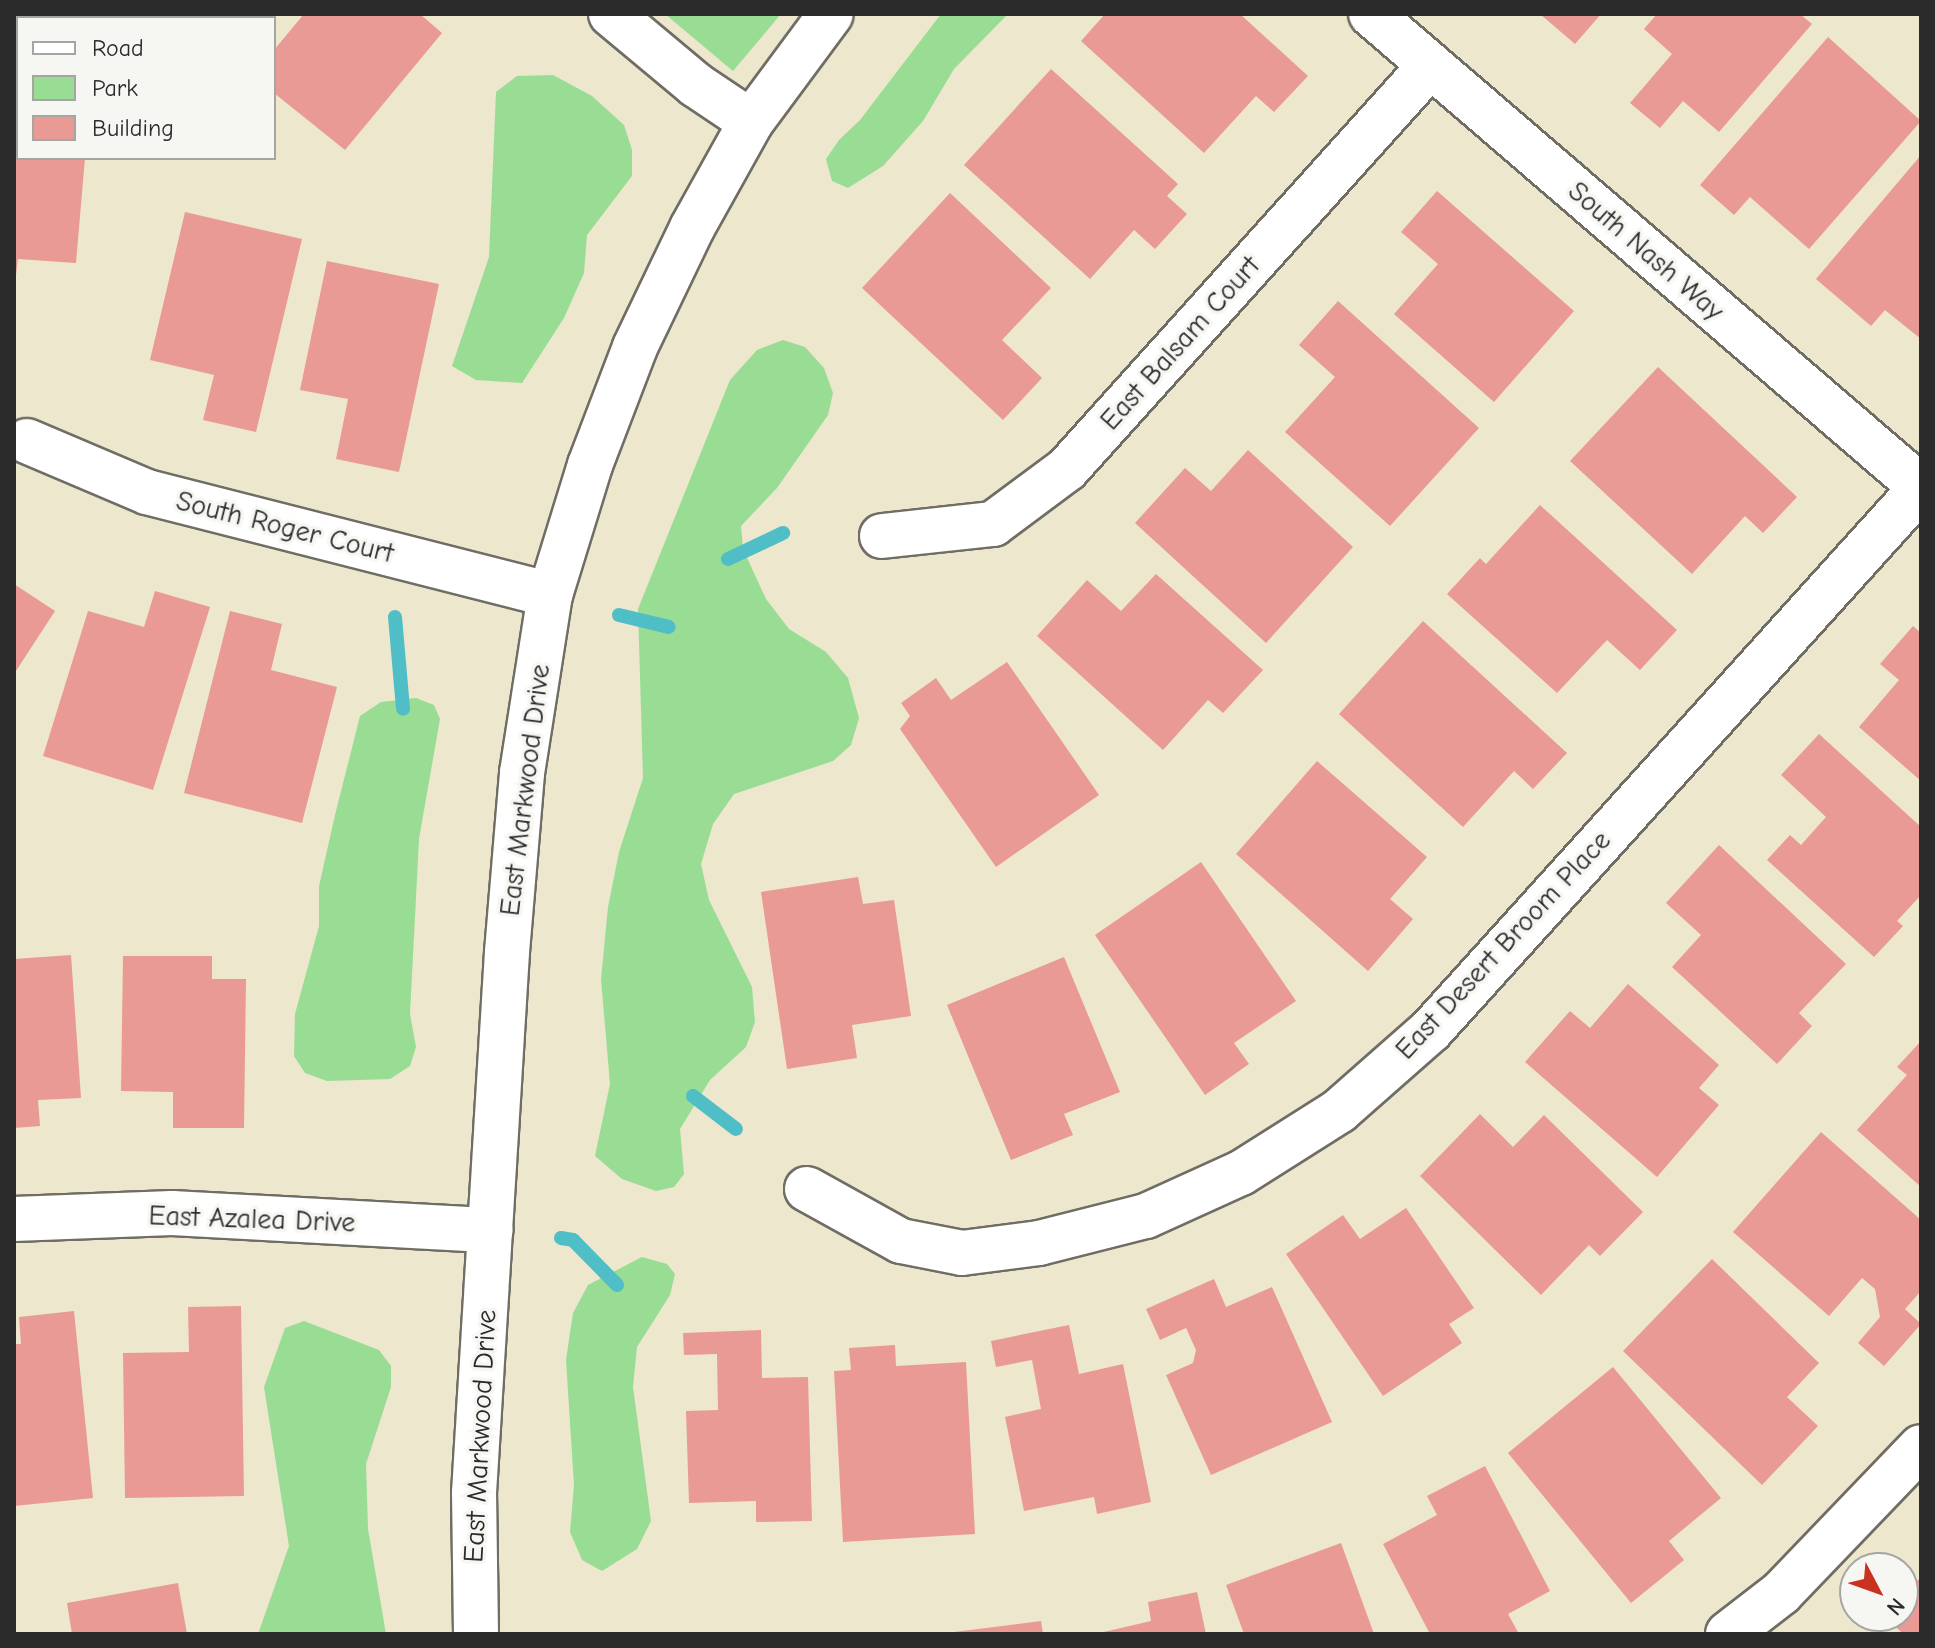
<!DOCTYPE html>
<html>
<head>
<meta charset="utf-8">
<style>
  body { margin:0 }
  #map { position:relative; width:1935px; height:1648px; overflow:hidden; background:#ece7cd; font-family:"Comic Neue",sans-serif }
  div>[style] { position:absolute }
  .green>* { inset:0; background:#99dc94 }
  .stream>* { height:14px; margin:-7px; padding:0 7px; transform-origin:7px; border-radius:7px; background:#50bec6 }
  .building>* { inset:0; background:#ea9a95 }
  .roads { filter:drop-shadow(2px 0 #6f6d64) drop-shadow(-2px 0 #6f6d64) drop-shadow(0 2px #6f6d64) drop-shadow(0 -2px #6f6d64) }
  .street>* { height:44px; margin:-22px; padding:0 22px; transform-origin:22px; border-radius:22px; background:#fff }
  span { translate:-50% -50%; white-space:nowrap; text-align:center; line-height:1.15; -webkit-text-stroke:7px #f6f6f2; paint-order:stroke }
  .street-label { font-size:28px; color:#2b2b2b }
  .frame { position:absolute; inset:0; border:16px solid #2b2b2b; pointer-events:none }
  .legend { position:absolute; left:16px; top:16px; width:260px; height:144px; box-sizing:border-box; background:#f6f6f2; border:2px solid #a5a5a2; margin:0; padding:10px 14px; list-style:none; font-size:24px; color:#2b2b2b }
  .legend li { display:flex; align-items:center; gap:16px; height:40px }
  .legend b { width:40px; border:2px solid #a5a5a2 }
  .north { position:absolute; left:1839px; top:1552px; width:80px; height:80px; box-sizing:border-box; background:#f6f6f2; border:2px solid #a5a5a2; border-radius:50%; rotate:131deg; font-size:22px; font-weight:700; line-height:32px; text-align:center; color:#2b2b2b }
  .north::after { content:''; display:block; margin:auto; width:28px; height:36px; background:#c8321e; clip-path:polygon(50% 0,100% 100%,50% 72%,0 100%) }
</style>
</head>
<body>
<div id="map">
  <div class="green">
    <i style="clip-path:polygon(665px 14px,781px 14px,733px 71px)"></i>
    <i style="clip-path:polygon(941px 14px,1008px 14px,954px 69px,923px 121px,883px 166px,848px 188px,832px 181px,826px 159px,839px 140px,860px 120px)"></i>
    <i style="clip-path:polygon(553px 75px,592px 96px,624px 125px,632px 150px,632px 176px,587px 235px,584px 273px,564px 318px,522px 383px,476px 380px,452px 366px,489px 257px,496px 92px,517px 76px)"></i>
    <i style="clip-path:polygon(783px 340px,805px 347px,824px 368px,833px 393px,828px 415px,777px 488px,741px 526px,743px 549px,766px 599px,789px 629px,826px 652px,848px 678px,859px 718px,851px 745px,833px 761px,734px 794px,713px 824px,701px 864px,709px 900px,752px 987px,755px 1022px,746px 1047px,710px 1080px,680px 1129px,684px 1174px,674px 1187px,656px 1191px,622px 1179px,595px 1156px,610px 1084px,601px 979px,608px 907px,619px 852px,643px 778px,638px 609px,730px 380px,757px 350px)"></i>
    <i style="clip-path:polygon(416px 698px,434px 705px,440px 719px,419px 839px,410px 1014px,416px 1047px,410px 1066px,390px 1079px,327px 1081px,305px 1073px,294px 1056px,295px 1014px,319px 926px,319px 886px,335px 815px,360px 716px,381px 702px)"></i>
    <i style="clip-path:polygon(642px 1257px,667px 1264px,675px 1274px,670px 1295px,637px 1347px,633px 1387px,651px 1521px,637px 1549px,602px 1571px,582px 1560px,570px 1532px,574px 1485px,566px 1360px,573px 1313px,588px 1285px)"></i>
    <i style="clip-path:polygon(304px 1321px,379px 1350px,391px 1366px,391px 1387px,366px 1464px,368px 1529px,386px 1634px,258px 1634px,289px 1546px,264px 1387px,285px 1328px)"></i>
  </div>
  <div class="stream">
    <i style="left:728px;top:559px;width:61px;rotate:-25.3deg"></i>
    <i style="left:619px;top:615px;width:51px;rotate:13.5deg"></i>
    <i style="left:395px;top:617px;width:92px;rotate:85deg"></i>
    <i style="left:693px;top:1096px;width:54px;rotate:37.5deg"></i>
    <i style="left:561px;top:1238px;width:12px;rotate:9deg"></i>
    <i style="left:573px;top:1240px;width:63px;rotate:45.6deg"></i>
  </div>
  <div class="building">
    <i style="clip-path:polygon(173px 14px,271px 14px,268px 18px)"></i>
    <i style="clip-path:polygon(304px 14px,420px 14px,442px 33px,345px 150px,274px 93px,274px 50px)"></i>
    <i style="clip-path:polygon(1105px 14px,1240px 14px,1308px 76px,1274px 112px,1256px 96px,1204px 153px,1081px 41px)"></i>
    <i style="clip-path:polygon(1540px 14px,1601px 14px,1575px 44px)"></i>
    <i style="clip-path:polygon(1657px 14px,1800px 14px,1812px 24px,1719px 132px,1683px 101px,1660px 128px,1630px 103px,1672px 54px,1644px 29px)"></i>
    <i style="clip-path:polygon(1828px 37px,1921px 121px,1809px 249px,1750px 197px,1734px 215px,1700px 185px)"></i>
    <i style="clip-path:polygon(1051px 69px,1178px 184px,1167px 196px,1187px 214px,1155px 249px,1134px 230px,1090px 279px,964px 165px)"></i>
    <i style="clip-path:polygon(14px 113px,18px 158px,85px 158px,76px 263px,18px 259px,16px 275px)"></i>
    <i style="clip-path:polygon(1921px 155px,1921px 339px,1885px 310px,1871px 326px,1816px 279px)"></i>
    <i style="clip-path:polygon(1437px 191px,1574px 311px,1494px 402px,1394px 314px,1438px 264px,1401px 232px)"></i>
    <i style="clip-path:polygon(950px 193px,1051px 288px,1002px 340px,1042px 378px,1003px 420px,862px 288px)"></i>
    <i style="clip-path:polygon(185px 212px,302px 239px,256px 432px,203px 420px,214px 375px,150px 360px)"></i>
    <i style="clip-path:polygon(327px 261px,439px 284px,399px 472px,336px 459px,348px 399px,300px 390px)"></i>
    <i style="clip-path:polygon(1338px 301px,1479px 428px,1390px 526px,1285px 432px,1335px 377px,1299px 345px)"></i>
    <i style="clip-path:polygon(1658px 367px,1797px 497px,1763px 533px,1745px 516px,1692px 574px,1570px 461px)"></i>
    <i style="clip-path:polygon(1248px 450px,1353px 547px,1266px 643px,1135px 523px,1185px 468px,1211px 491px)"></i>
    <i style="clip-path:polygon(1540px 505px,1677px 630px,1640px 670px,1607px 640px,1557px 693px,1447px 594px,1480px 558px,1486px 564px)"></i>
    <i style="clip-path:polygon(1156px 574px,1263px 670px,1223px 713px,1208px 700px,1163px 750px,1037px 636px,1087px 580px,1121px 611px)"></i>
    <i style="clip-path:polygon(14px 584px,55px 611px,14px 674px)"></i>
    <i style="clip-path:polygon(155px 591px,210px 607px,153px 790px,43px 756px,88px 611px,144px 627px)"></i>
    <i style="clip-path:polygon(230px 611px,282px 624px,271px 670px,337px 687px,302px 823px,184px 793px)"></i>
    <i style="clip-path:polygon(1423px 621px,1567px 753px,1533px 789px,1514px 771px,1463px 827px,1339px 714px)"></i>
    <i style="clip-path:polygon(1913px 626px,1921px 633px,1921px 781px,1859px 727px,1899px 680px,1880px 664px)"></i>
    <i style="clip-path:polygon(1007px 662px,1099px 795px,996px 867px,900px 729px,910px 716px,901px 703px,936px 678px,951px 700px)"></i>
    <i style="clip-path:polygon(1819px 734px,1921px 827px,1921px 895px,1897px 921px,1903px 926px,1874px 957px,1767px 860px,1790px 835px,1801px 845px,1826px 817px,1781px 775px)"></i>
    <i style="clip-path:polygon(1317px 761px,1427px 857px,1390px 899px,1413px 919px,1368px 971px,1236px 854px)"></i>
    <i style="clip-path:polygon(1719px 845px,1846px 964px,1799px 1013px,1812px 1026px,1777px 1064px,1672px 967px,1701px 935px,1666px 903px)"></i>
    <i style="clip-path:polygon(1201px 862px,1296px 1001px,1234px 1043px,1249px 1064px,1205px 1095px,1095px 935px)"></i>
    <i style="clip-path:polygon(858px 877px,863px 904px,894px 900px,911px 1016px,852px 1025px,857px 1058px,787px 1069px,761px 892px)"></i>
    <i style="clip-path:polygon(71px 955px,81px 1098px,38px 1100px,40px 1126px,14px 1128px,14px 959px)"></i>
    <i style="clip-path:polygon(123px 956px,212px 956px,212px 979px,246px 979px,244px 1128px,173px 1128px,173px 1092px,121px 1091px)"></i>
    <i style="clip-path:polygon(1064px 957px,1120px 1092px,1064px 1114px,1073px 1135px,1011px 1160px,947px 1005px)"></i>
    <i style="clip-path:polygon(1628px 984px,1719px 1065px,1699px 1088px,1719px 1105px,1657px 1177px,1525px 1062px,1570px 1011px,1590px 1028px)"></i>
    <i style="clip-path:polygon(1921px 1041px,1921px 1187px,1857px 1130px,1907px 1075px,1897px 1067px)"></i>
    <i style="clip-path:polygon(1480px 1114px,1513px 1147px,1544px 1115px,1643px 1212px,1600px 1256px,1589px 1245px,1541px 1295px,1420px 1176px)"></i>
    <i style="clip-path:polygon(1821px 1132px,1921px 1220px,1921px 1291px,1905px 1309px,1921px 1324px,1884px 1366px,1858px 1343px,1880px 1317px,1875px 1289px,1862px 1278px,1829px 1316px,1733px 1232px)"></i>
    <i style="clip-path:polygon(1406px 1208px,1474px 1308px,1449px 1324px,1462px 1343px,1383px 1396px,1286px 1254px,1343px 1215px,1360px 1239px)"></i>
    <i style="clip-path:polygon(1712px 1259px,1819px 1363px,1787px 1397px,1818px 1426px,1762px 1485px,1623px 1351px)"></i>
    <i style="clip-path:polygon(1214px 1279px,1226px 1307px,1272px 1287px,1332px 1422px,1211px 1475px,1166px 1375px,1193px 1363px,1196px 1350px,1186px 1328px,1160px 1340px,1146px 1309px)"></i>
    <i style="clip-path:polygon(241px 1306px,244px 1496px,125px 1498px,123px 1353px,189px 1352px,188px 1307px)"></i>
    <i style="clip-path:polygon(74px 1311px,93px 1498px,14px 1506px,14px 1344px,21px 1344px,19px 1317px)"></i>
    <i style="clip-path:polygon(1069px 1325px,1079px 1374px,1123px 1364px,1151px 1502px,1097px 1514px,1094px 1497px,1024px 1511px,1005px 1417px,1041px 1409px,1032px 1360px,996px 1367px,991px 1341px)"></i>
    <i style="clip-path:polygon(761px 1330px,762px 1378px,808px 1377px,812px 1521px,756px 1522px,756px 1501px,689px 1503px,686px 1411px,718px 1410px,717px 1354px,684px 1355px,683px 1333px)"></i>
    <i style="clip-path:polygon(895px 1345px,896px 1366px,966px 1362px,975px 1534px,843px 1542px,834px 1371px,851px 1370px,849px 1348px)"></i>
    <i style="clip-path:polygon(1613px 1367px,1721px 1498px,1669px 1541px,1684px 1560px,1631px 1603px,1508px 1453px)"></i>
    <i style="clip-path:polygon(1485px 1466px,1550px 1591px,1508px 1614px,1519px 1634px,1430px 1634px,1383px 1544px,1437px 1515px,1427px 1496px)"></i>
    <i style="clip-path:polygon(1341px 1543px,1374px 1634px,1244px 1634px,1226px 1585px)"></i>
    <i style="clip-path:polygon(1921px 1577px,1921px 1634px,1903px 1634px,1885px 1616px,1903px 1616px,1903px 1596px)"></i>
    <i style="clip-path:polygon(178px 1583px,187px 1634px,72px 1634px,67px 1603px)"></i>
    <i style="clip-path:polygon(1197px 1592px,1206px 1634px,1095px 1634px,1151px 1621px,1148px 1602px)"></i>
    <i style="clip-path:polygon(1041px 1621px,1043px 1634px,954px 1634px,954px 1632px)"></i>
  </div>
  <div class="roads">
    <div class="street">
      <i style="left:611px;top:14px;width:111px;rotate:39.9deg"></i>
      <i style="left:696px;top:85px;width:66px;rotate:33.9deg"></i>
      <i style="left:1371px;top:14px;width:725px;rotate:40.7deg"></i>
      <i style="left:27px;top:441px;width:130px;rotate:23deg"></i>
      <i style="left:147px;top:492px;width:416px;rotate:14.3deg"></i>
      <i style="left:882px;top:536px;width:112px;rotate:-6.2deg"></i>
      <i style="left:993px;top:524px;width:92px;rotate:-36.6deg"></i>
      <i style="left:1067px;top:469px;width:542px;rotate:-47.99deg"></i>
      <i style="left:807px;top:1189px;width:107px;rotate:29deg"></i>
      <i style="left:901px;top:1241px;width:62px;rotate:11.1deg"></i>
      <i style="left:962px;top:1253px;width:78px;rotate:-7.4deg"></i>
      <i style="left:1039px;top:1243px;width:110px;rotate:-14.2deg"></i>
      <i style="left:1146px;top:1216px;width:104px;rotate:-24.4deg"></i>
      <i style="left:1241px;top:1173px;width:116px;rotate:-32.3deg"></i>
      <i style="left:1339px;top:1111px;width:123px;rotate:-41.4deg"></i>
      <i style="left:1431px;top:1030px;width:731px;rotate:-47.88deg"></i>
      <i style="left:14px;top:1219px;width:158px;rotate:-2.2deg"></i>
      <i style="left:172px;top:1213px;width:319px;rotate:3.1deg"></i>
      <i style="left:476px;top:1634px;width:141px;rotate:-90.8deg"></i>
      <i style="left:474px;top:1493px;width:542px;rotate:-86.51deg"></i>
      <i style="left:507px;top:952px;width:180px;rotate:-85.2deg"></i>
      <i style="left:522px;top:773px;width:180px;rotate:-81.1deg"></i>
      <i style="left:550px;top:595px;width:136px;rotate:-72.9deg"></i>
      <i style="left:590px;top:465px;width:126px;rotate:-69.1deg"></i>
      <i style="left:635px;top:347px;width:132px;rotate:-64.4deg"></i>
      <i style="left:692px;top:228px;width:121px;rotate:-60.9deg"></i>
      <i style="left:751px;top:122px;width:134px;rotate:-53.5deg"></i>
      <i style="left:1728px;top:1634px;width:67px;rotate:-37.7deg"></i>
      <i style="left:1781px;top:1593px;width:202px;rotate:-46.2deg"></i>
    </div>
  </div>
  <div class="street-label">
    <span style="left:1646px;top:251px;rotate:41deg">South Nash Way</span>
    <span style="left:1180px;top:343px;rotate:-48deg">East Balsam Court</span>
    <span style="left:285px;top:527px;rotate:14deg">South Roger Court</span>
    <span style="left:525px;top:790px;rotate:-83deg">East Markwood Drive</span>
    <span style="left:1503px;top:945px;rotate:-47deg">East Desert Broom Place</span>
    <span style="left:252px;top:1219px;rotate:2deg">East Azalea Drive</span>
    <span style="left:480px;top:1436px;rotate:-87deg">East Markwood Drive</span>
  </div>
  <div class="frame"></div>
  <ul class="legend">
  <li><b style="height:10px;background:#fff"></b>Road</li>
  <li><b style="height:22px;background:#99dc94"></b>Park</li>
  <li><b style="height:22px;background:#ea9a95"></b>Building</li>
  </ul>
  <div class="north">N</div>
</div>
</body>
</html>
